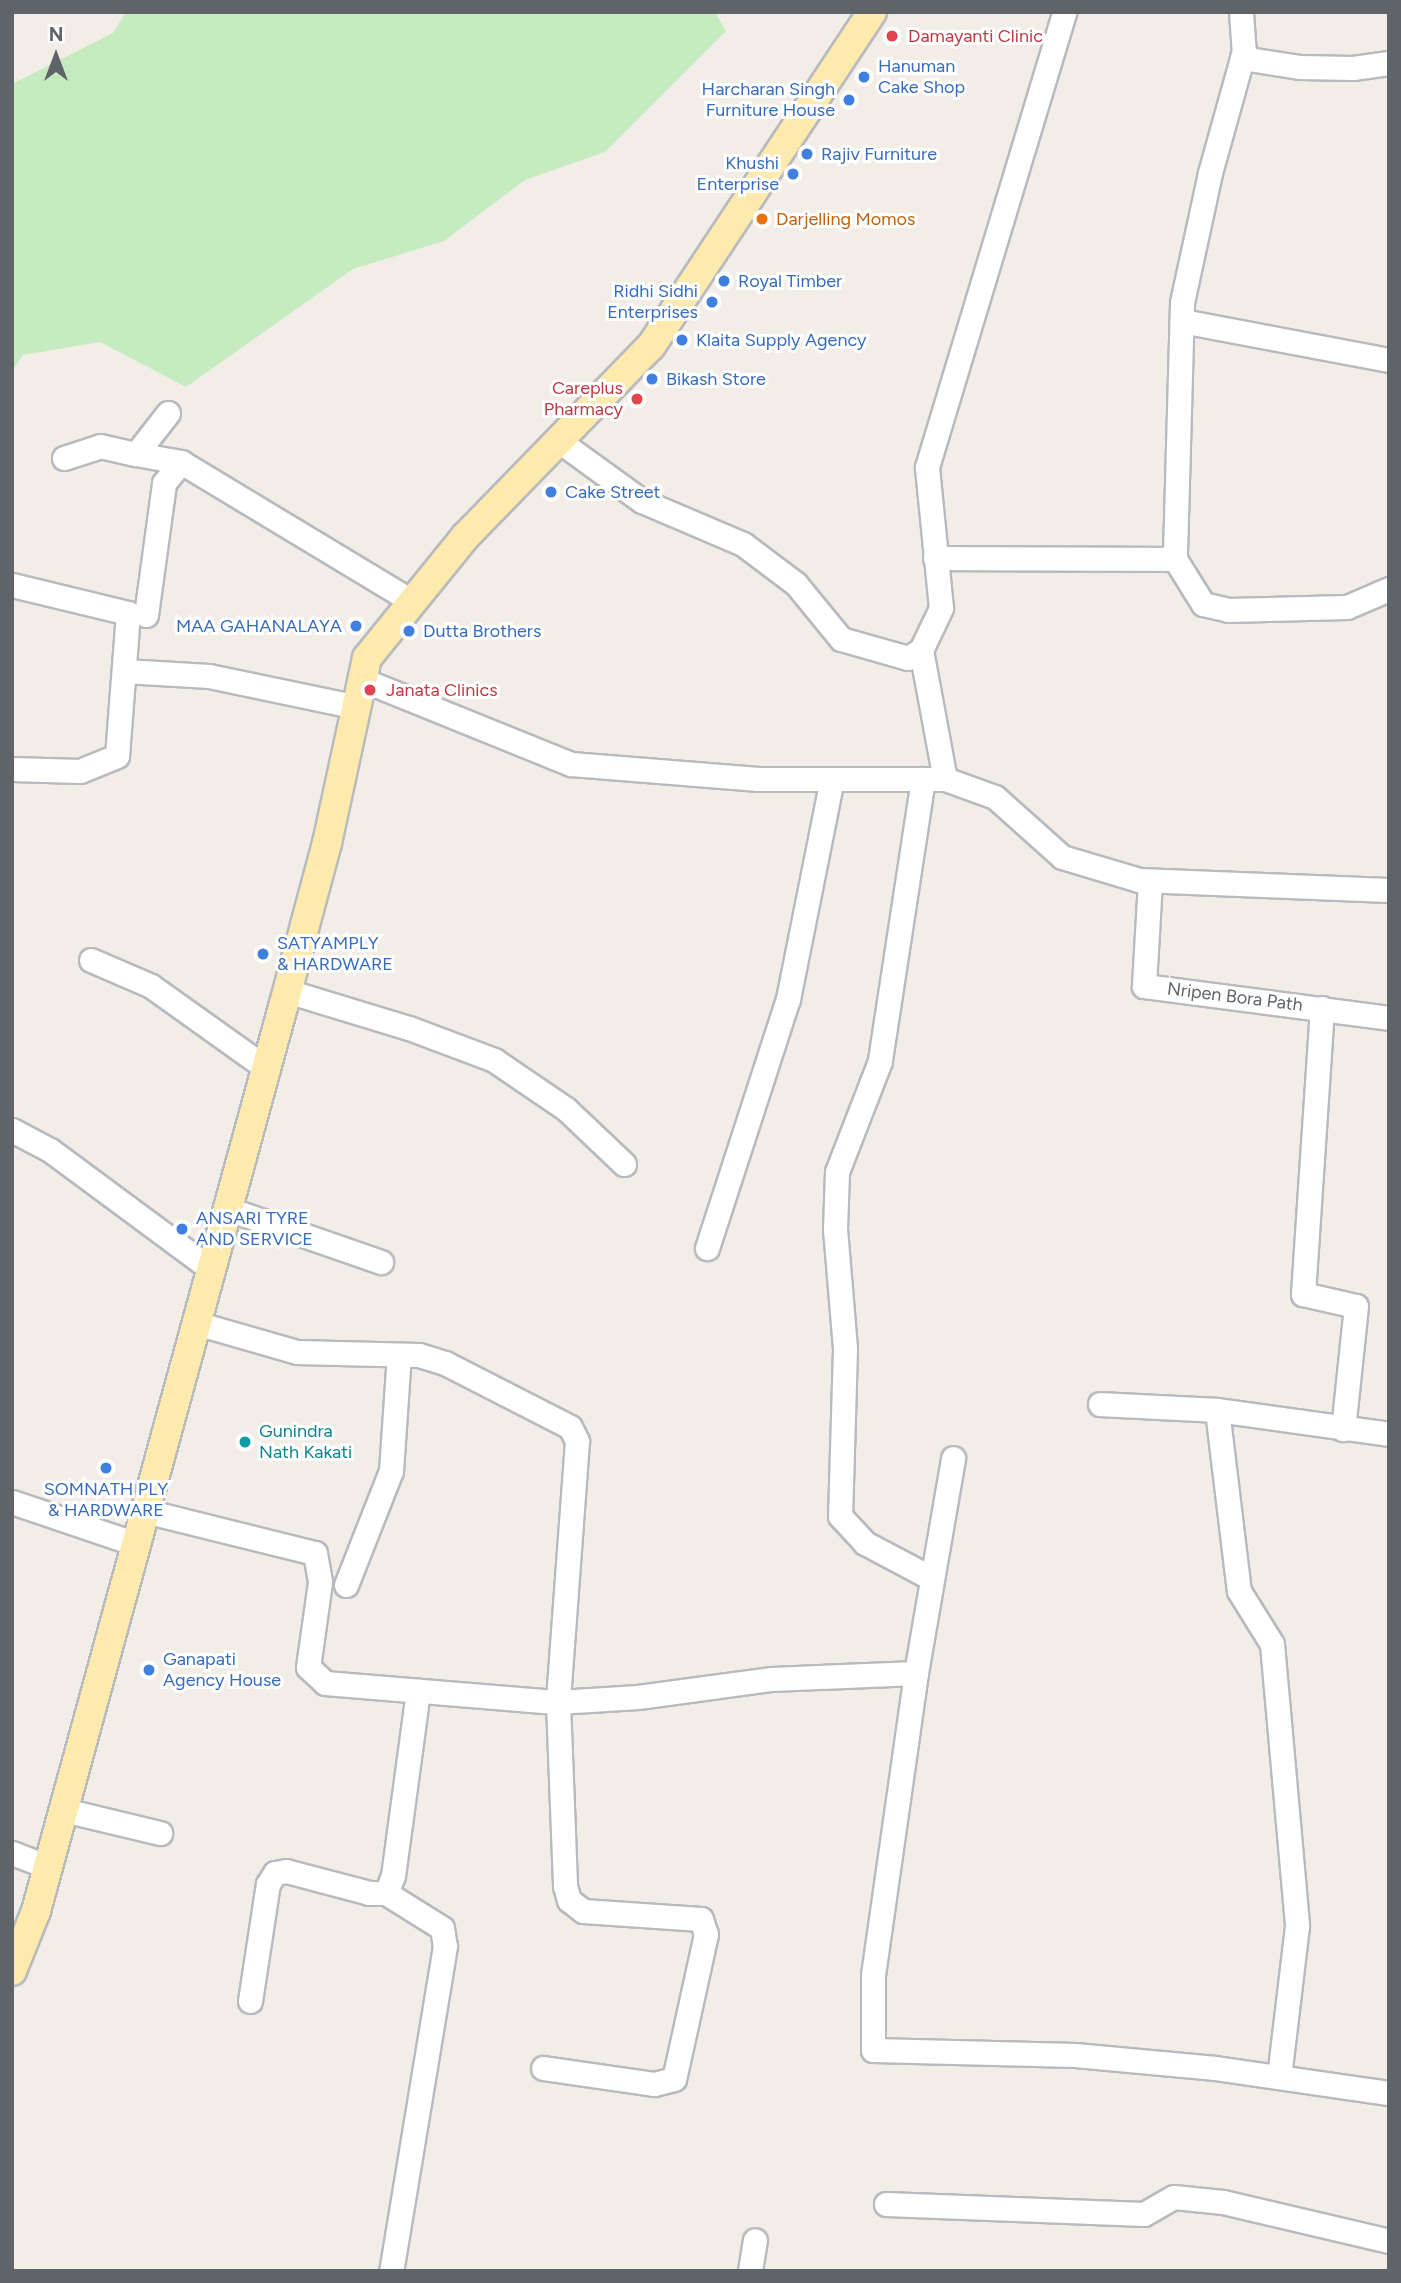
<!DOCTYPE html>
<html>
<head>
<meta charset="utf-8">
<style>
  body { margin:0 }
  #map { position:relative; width:1401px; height:2283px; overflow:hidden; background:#f2eee7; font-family:Figtree,sans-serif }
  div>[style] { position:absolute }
  .green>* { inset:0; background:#c6ebc1 }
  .roads { filter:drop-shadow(2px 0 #b7babe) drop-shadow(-2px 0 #b7babe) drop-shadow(0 2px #b7babe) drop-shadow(0 -2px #b7babe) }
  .minor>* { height:23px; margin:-11.5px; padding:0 11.5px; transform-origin:11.5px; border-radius:11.5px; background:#fff }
  .major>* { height:28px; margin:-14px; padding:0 14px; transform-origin:14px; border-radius:14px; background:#ffeaae }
  .dots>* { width:19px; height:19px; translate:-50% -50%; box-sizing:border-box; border:4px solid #fff; border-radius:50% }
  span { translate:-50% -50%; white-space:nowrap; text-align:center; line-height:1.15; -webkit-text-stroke:6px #fff; paint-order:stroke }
  .health-label { font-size:18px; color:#be3a42 }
  .left { translate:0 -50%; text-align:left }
  .right { translate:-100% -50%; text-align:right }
  .shop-label { font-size:18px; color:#366cbe }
  .food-label { font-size:18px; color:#c56008 }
  .street-label { font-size:18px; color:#5e6468 }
  .culture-label { font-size:18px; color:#0d838f }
  .frame { position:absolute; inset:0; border:14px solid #5e6468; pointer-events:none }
  .north { position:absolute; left:21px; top:21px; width:70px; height:70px; -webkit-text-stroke:5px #fff; paint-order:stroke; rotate:0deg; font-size:19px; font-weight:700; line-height:28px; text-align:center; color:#5e6468 }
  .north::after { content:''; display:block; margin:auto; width:24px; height:32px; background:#5e6468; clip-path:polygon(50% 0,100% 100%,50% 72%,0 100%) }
</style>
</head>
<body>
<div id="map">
  <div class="green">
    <i style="clip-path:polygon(126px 12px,715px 12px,726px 31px,605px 152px,525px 180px,444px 241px,353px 269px,186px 387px,100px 342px,23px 355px,12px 371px,12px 84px,113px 33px)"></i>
  </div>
  <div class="roads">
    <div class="minor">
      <i style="left:1241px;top:12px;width:39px;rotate:86deg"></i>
      <i style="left:1244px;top:51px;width:127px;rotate:105.6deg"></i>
      <i style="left:1210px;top:173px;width:133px;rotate:102.2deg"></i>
      <i style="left:1182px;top:303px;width:256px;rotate:91.6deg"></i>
      <i style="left:1175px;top:559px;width:53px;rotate:58.1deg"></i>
      <i style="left:1203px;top:604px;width:26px;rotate:13deg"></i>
      <i style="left:1228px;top:610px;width:119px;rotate:-1.4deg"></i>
      <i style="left:1347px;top:607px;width:46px;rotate:-23.2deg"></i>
      <i style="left:1242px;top:58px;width:59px;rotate:8.8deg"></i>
      <i style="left:1300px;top:67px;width:53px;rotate:1.1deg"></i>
      <i style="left:1353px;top:68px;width:36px;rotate:-8deg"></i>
      <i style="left:1182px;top:321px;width:211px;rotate:10.7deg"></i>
      <i style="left:168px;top:413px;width:52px;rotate:128deg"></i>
      <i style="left:136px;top:454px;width:46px;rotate:10.1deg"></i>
      <i style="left:559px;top:441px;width:102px;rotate:35.9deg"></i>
      <i style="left:642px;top:501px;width:110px;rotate:23.1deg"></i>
      <i style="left:743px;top:544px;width:66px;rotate:37deg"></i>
      <i style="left:796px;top:584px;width:71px;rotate:50.7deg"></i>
      <i style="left:841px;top:639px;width:70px;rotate:15.8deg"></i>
      <i style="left:908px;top:658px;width:15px;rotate:-32deg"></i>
      <i style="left:921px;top:650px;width:47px;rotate:-64.5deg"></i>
      <i style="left:941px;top:608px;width:142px;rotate:-95.7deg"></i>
      <i style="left:927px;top:467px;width:475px;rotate:-73.2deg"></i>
      <i style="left:64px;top:458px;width:38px;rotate:-18deg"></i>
      <i style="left:100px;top:446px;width:37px;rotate:13deg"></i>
      <i style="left:935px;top:558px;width:240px;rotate:0.2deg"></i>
      <i style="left:12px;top:585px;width:119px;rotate:13.6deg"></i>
      <i style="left:128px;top:613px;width:143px;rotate:94.4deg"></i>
      <i style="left:117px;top:756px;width:40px;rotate:158deg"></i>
      <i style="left:80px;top:771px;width:68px;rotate:-178.3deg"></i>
      <i style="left:146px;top:615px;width:133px;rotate:-82.2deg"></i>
      <i style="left:164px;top:483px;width:27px;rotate:-51deg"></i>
      <i style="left:181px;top:462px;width:271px;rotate:31.1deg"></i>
      <i style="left:921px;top:650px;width:131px;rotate:79.5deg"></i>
      <i style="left:124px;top:671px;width:85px;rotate:3.4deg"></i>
      <i style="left:209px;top:676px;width:151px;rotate:11.8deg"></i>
      <i style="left:363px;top:680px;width:224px;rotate:22deg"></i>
      <i style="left:571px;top:764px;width:188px;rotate:4.6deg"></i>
      <i style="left:758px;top:779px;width:187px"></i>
      <i style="left:945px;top:779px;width:53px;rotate:19.8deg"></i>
      <i style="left:995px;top:797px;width:90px;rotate:41.8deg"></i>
      <i style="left:1062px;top:857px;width:80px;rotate:16.6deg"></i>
      <i style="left:1139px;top:880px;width:250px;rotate:2.3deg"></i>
      <i style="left:923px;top:779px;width:285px;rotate:98.7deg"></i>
      <i style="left:880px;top:1061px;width:119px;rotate:111.2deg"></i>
      <i style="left:837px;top:1172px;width:57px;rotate:92deg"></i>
      <i style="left:835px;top:1229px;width:120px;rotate:85.2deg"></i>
      <i style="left:845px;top:1349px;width:167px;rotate:91.7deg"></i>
      <i style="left:840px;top:1516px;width:37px;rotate:47deg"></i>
      <i style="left:865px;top:1543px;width:75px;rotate:27.9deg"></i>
      <i style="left:1150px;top:881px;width:105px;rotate:93.3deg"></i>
      <i style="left:1144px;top:986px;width:247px;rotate:7.4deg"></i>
      <i style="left:91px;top:960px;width:65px;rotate:23.4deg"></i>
      <i style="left:151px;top:986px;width:141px;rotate:35.5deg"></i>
      <i style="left:287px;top:991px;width:127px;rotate:16.9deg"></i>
      <i style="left:409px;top:1028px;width:91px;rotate:20.6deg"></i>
      <i style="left:494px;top:1060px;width:87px;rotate:34.2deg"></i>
      <i style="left:566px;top:1109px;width:80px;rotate:43.5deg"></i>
      <i style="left:1322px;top:1008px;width:287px;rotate:93.8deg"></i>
      <i style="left:1303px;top:1294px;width:54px;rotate:12.8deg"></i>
      <i style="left:1356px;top:1306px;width:124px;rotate:96deg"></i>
      <i style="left:12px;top:1130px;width:43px;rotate:27.8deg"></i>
      <i style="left:50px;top:1150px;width:200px;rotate:36.5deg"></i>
      <i style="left:228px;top:1209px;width:162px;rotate:19.1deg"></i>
      <i style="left:707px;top:1248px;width:262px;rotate:-72deg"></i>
      <i style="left:788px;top:999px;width:224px;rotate:-78.7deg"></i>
      <i style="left:196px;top:1323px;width:105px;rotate:16deg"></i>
      <i style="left:297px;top:1352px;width:122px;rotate:1.4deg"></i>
      <i style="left:419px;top:1355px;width:27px;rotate:17deg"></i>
      <i style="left:445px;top:1363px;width:140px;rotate:27.1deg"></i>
      <i style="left:570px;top:1427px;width:16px;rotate:63deg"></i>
      <i style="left:577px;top:1441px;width:262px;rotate:94.2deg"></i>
      <i style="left:558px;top:1702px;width:184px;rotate:87.8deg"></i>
      <i style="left:565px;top:1886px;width:15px;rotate:74deg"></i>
      <i style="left:569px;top:1900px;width:18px;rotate:38deg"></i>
      <i style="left:583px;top:1911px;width:118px;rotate:3.9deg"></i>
      <i style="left:701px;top:1919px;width:16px;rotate:72deg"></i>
      <i style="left:706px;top:1934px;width:148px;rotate:102.4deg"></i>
      <i style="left:674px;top:2079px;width:21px;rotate:166deg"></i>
      <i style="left:654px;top:2084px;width:112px;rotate:-171.8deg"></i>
      <i style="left:1100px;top:1404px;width:117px;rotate:2.9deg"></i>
      <i style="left:1217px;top:1410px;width:182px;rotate:83.1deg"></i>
      <i style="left:1239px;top:1591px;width:62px;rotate:58.1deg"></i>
      <i style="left:1272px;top:1644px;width:283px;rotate:84.9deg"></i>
      <i style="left:1297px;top:1926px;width:152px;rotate:96.8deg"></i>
      <i style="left:1217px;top:1410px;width:174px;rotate:7.9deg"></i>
      <i style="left:12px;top:1502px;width:131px;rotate:18.7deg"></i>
      <i style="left:145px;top:1511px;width:175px;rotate:13.9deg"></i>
      <i style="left:315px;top:1553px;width:29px;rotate:80deg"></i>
      <i style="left:320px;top:1582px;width:86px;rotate:98deg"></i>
      <i style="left:308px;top:1667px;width:23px;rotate:43deg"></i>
      <i style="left:325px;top:1683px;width:234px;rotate:4.7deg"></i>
      <i style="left:558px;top:1702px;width:80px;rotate:-3.6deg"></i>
      <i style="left:638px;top:1697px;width:135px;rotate:-7.7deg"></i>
      <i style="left:772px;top:1679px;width:144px;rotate:-2.4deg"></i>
      <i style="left:916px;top:1673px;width:218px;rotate:-80.2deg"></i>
      <i style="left:346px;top:1585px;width:123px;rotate:-68.5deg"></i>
      <i style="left:391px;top:1471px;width:116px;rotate:-86.1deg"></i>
      <i style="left:916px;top:1673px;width:305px;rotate:98.1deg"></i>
      <i style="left:873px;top:1975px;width:75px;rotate:90deg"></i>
      <i style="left:873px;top:2050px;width:202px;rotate:1.4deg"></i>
      <i style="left:1075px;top:2055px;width:141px;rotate:5.3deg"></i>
      <i style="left:1215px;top:2068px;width:176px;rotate:8.2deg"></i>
      <i style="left:64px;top:1810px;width:99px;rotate:13.5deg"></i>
      <i style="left:12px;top:1853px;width:39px;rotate:21deg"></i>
      <i style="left:386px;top:1893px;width:18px;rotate:-68deg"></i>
      <i style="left:393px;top:1876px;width:187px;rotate:-82.3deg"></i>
      <i style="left:250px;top:2001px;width:118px;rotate:-81.3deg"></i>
      <i style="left:268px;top:1884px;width:13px;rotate:-58deg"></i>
      <i style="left:275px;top:1873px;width:11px;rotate:-10deg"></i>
      <i style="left:286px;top:1871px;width:86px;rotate:14.8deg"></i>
      <i style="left:369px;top:1893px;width:17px"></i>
      <i style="left:386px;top:1893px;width:66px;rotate:32deg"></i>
      <i style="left:442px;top:1928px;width:18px;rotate:81deg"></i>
      <i style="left:445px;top:1946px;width:329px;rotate:99.4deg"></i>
      <i style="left:886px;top:2204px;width:258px;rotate:2.2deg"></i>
      <i style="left:1144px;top:2214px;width:34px;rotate:-30deg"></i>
      <i style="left:1174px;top:2197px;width:49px;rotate:5.8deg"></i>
      <i style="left:1223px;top:2202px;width:171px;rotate:13.2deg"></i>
      <i style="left:750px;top:2271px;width:31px;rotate:-81deg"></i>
    </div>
    <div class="major">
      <i style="left:12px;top:1971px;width:65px;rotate:-68.2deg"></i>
      <i style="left:36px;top:1911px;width:937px;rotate:-74.72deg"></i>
      <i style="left:283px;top:1007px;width:170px;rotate:-75deg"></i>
      <i style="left:327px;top:843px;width:189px;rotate:-77.8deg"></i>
      <i style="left:367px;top:658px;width:156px;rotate:-51deg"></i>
      <i style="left:465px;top:537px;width:267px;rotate:-45.8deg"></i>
      <i style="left:651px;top:346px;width:400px;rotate:-56.5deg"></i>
    </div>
  </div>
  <div class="dots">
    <i style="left:892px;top:36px;background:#e0444e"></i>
    <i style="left:864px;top:77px;background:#3f7fe0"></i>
    <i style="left:849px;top:100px;background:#3f7fe0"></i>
    <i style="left:807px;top:154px;background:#3f7fe0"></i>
    <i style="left:793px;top:174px;background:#3f7fe0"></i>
    <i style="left:762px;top:219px;background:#e8710a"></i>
    <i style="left:724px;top:281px;background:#3f7fe0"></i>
    <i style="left:712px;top:302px;background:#3f7fe0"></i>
    <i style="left:682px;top:340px;background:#3f7fe0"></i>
    <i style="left:652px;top:379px;background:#3f7fe0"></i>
    <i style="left:637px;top:399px;background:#e0444e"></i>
    <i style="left:551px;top:492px;background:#3f7fe0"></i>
    <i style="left:356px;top:626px;background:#3f7fe0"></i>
    <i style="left:409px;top:631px;background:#3f7fe0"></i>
    <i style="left:370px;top:690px;background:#e0444e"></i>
    <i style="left:263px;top:954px;background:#3f7fe0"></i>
    <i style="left:182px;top:1229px;background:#3f7fe0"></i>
    <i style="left:245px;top:1442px;background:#0f9aa8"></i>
    <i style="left:106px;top:1468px;background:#3f7fe0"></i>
    <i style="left:149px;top:1670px;background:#3f7fe0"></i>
  </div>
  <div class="health-label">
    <span class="left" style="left:908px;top:36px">Damayanti Clinic</span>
    <span class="right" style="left:623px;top:399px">Careplus<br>Pharmacy</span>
    <span class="left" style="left:386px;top:690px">Janata Clinics</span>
  </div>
  <div class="shop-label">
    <span class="left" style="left:878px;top:77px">Hanuman<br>Cake Shop</span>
    <span class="right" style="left:835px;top:100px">Harcharan Singh<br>Furniture House</span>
    <span class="left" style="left:821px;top:154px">Rajiv Furniture</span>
    <span class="right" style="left:779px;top:174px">Khushi<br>Enterprise</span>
    <span class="left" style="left:738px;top:281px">Royal Timber</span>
    <span class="right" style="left:698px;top:302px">Ridhi Sidhi<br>Enterprises</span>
    <span class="left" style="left:696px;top:340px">Klaita Supply Agency</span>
    <span class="left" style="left:666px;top:379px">Bikash Store</span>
    <span class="left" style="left:565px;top:492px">Cake Street</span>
    <span class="right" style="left:342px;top:626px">MAA GAHANALAYA</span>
    <span class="left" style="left:423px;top:631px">Dutta Brothers</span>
    <span class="left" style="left:277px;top:954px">SATYAMPLY<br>&amp; HARDWARE</span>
    <span class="left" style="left:196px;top:1229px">ANSARI TYRE<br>AND SERVICE</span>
    <span style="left:106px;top:1500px">SOMNATH PLY<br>&amp; HARDWARE</span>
    <span class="left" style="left:163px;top:1670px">Ganapati<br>Agency House</span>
  </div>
  <div class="food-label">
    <span class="left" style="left:776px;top:219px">Darjelling Momos</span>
  </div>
  <div class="street-label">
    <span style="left:1235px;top:997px;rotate:7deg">Nripen Bora Path</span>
  </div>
  <div class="culture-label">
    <span class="left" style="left:259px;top:1442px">Gunindra<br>Nath Kakati</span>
  </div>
  <div class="frame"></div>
  <div class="north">N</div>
</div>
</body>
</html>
